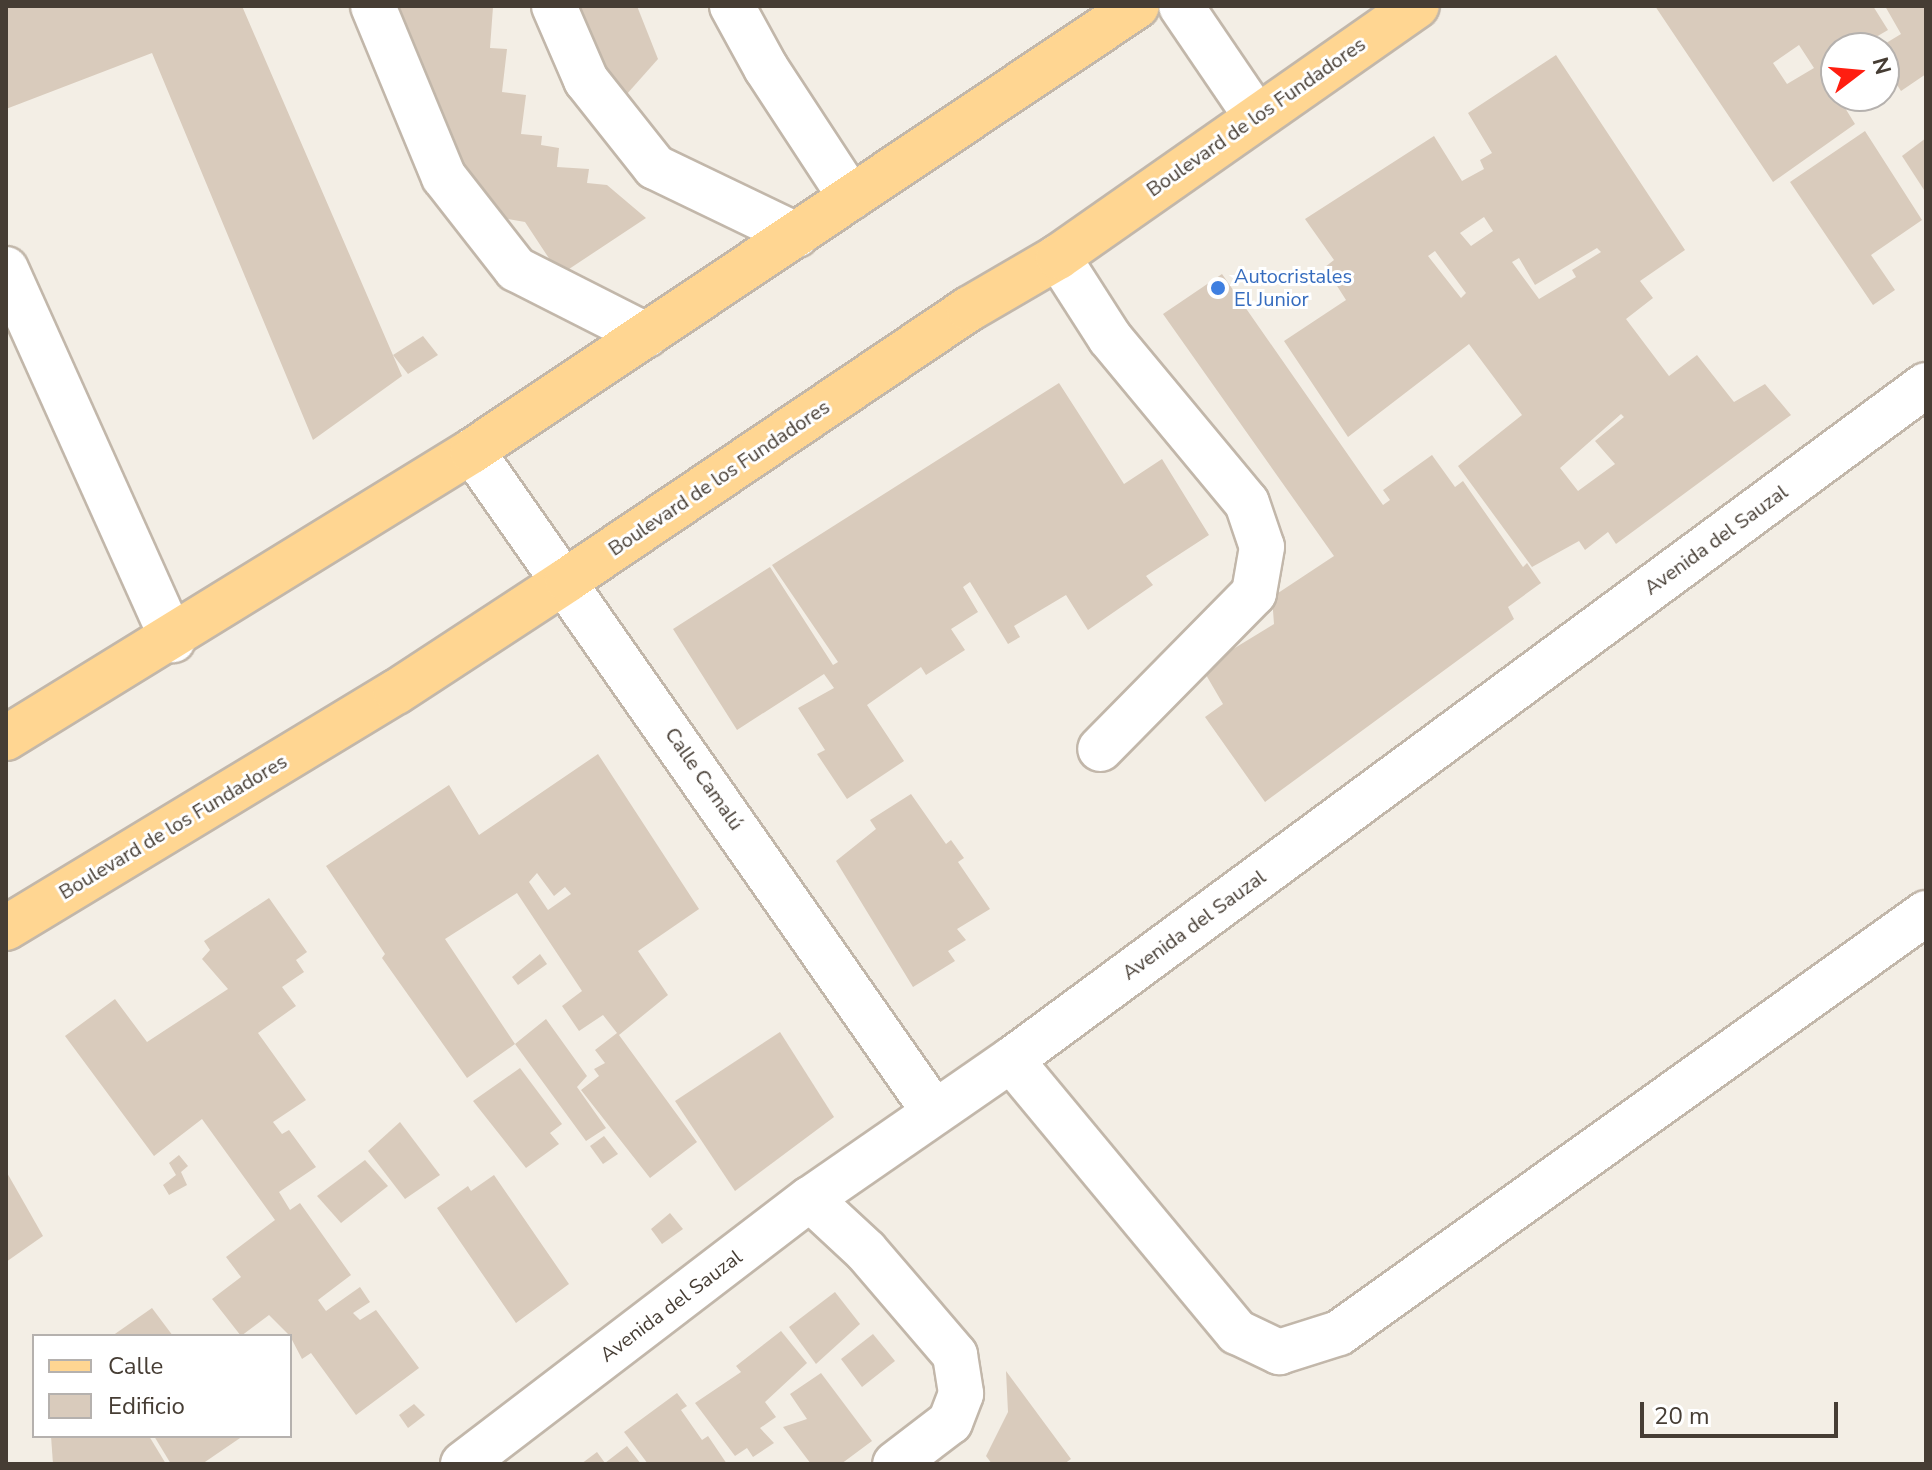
<!DOCTYPE html>
<html>
<head>
<meta charset="utf-8">
<style>
  body { margin:0 }
  #map { position:relative; width:1932px; height:1470px; overflow:hidden; background:#f3eee5; font-family:"Nunito Sans",sans-serif }
  div>[style] { position:absolute }
  .building>* { inset:0; background:#d9cbbc }
  .roads { filter:drop-shadow(2px 0 #c2b7aa) drop-shadow(-2px 0 #c2b7aa) drop-shadow(0 2px #c2b7aa) drop-shadow(0 -2px #c2b7aa) }
  .minor>* { height:44px; margin:-22px; padding:0 22px; transform-origin:22px; border-radius:22px; background:#fff }
  .major>* { height:44px; margin:-22px; padding:0 22px; transform-origin:22px; border-radius:22px; background:#ffd692 }
  .dots>* { width:22px; height:22px; translate:-50% -50%; box-sizing:border-box; border:4px solid #fff; border-radius:50% }
  span { translate:-50% -50%; white-space:nowrap; text-align:center; line-height:1.15; -webkit-text-stroke:6px #fff; paint-order:stroke }
  .street-label { font-size:20px; color:#463d34 }
  .shop-label { font-size:20px; color:#366cbe }
  .left { translate:0 -50%; text-align:left }
  .frame { position:absolute; inset:0; border:8px solid #463d34; pointer-events:none }
  .legend { position:absolute; left:32px; top:1334px; width:260px; height:104px; box-sizing:border-box; background:#fff; border:2px solid #b5b1ae; margin:0; padding:10px 14px; list-style:none; font-size:24px; color:#463d34 }
  .legend li { display:flex; align-items:center; gap:16px; height:40px }
  .legend b { width:40px; border:2px solid #b5b1ae }
  .north { position:absolute; left:1820px; top:32px; width:80px; height:80px; box-sizing:border-box; background:#fff; border:2px solid #b5b1ae; border-radius:50%; rotate:74deg; font-size:22px; font-weight:700; line-height:32px; text-align:center; color:#463d34 }
  .north::after { content:''; display:block; margin:auto; width:28px; height:36px; background:#ff1e10; clip-path:polygon(50% 0,100% 100%,50% 72%,0 100%) }
  .scale { position:absolute; left:1640px; top:1402px; width:198px; height:36px; box-sizing:border-box; border:4px solid #463d34; border-top:0; padding-left:10px; font-size:24px; line-height:28px; white-space:nowrap; color:#463d34; -webkit-text-stroke:6px #fff; paint-order:stroke }
</style>
</head>
<body>
<div id="map">
  <div class="building">
    <i style="clip-path:polygon(13px 6px,242px 6px,402px 376px,313px 440px,152px 53px,6px 109px,6px 9px)"></i>
    <i style="clip-path:polygon(377px 6px,493px 7px,490px 48px,507px 49px,502px 92px,526px 95px,521px 134px,542px 136px,541px 145px,559px 148px,557px 167px,589px 169px,587px 183px,607px 185px,646px 218px,560px 275px,525px 222px,476px 213px)"></i>
    <i style="clip-path:polygon(552px 6px,637px 6px,658px 59px,610px 113px)"></i>
    <i style="clip-path:polygon(evenodd,1655px 6px,1873px 6px,1888px 30px,1857px 48px,1836px 48px,1836px 61px,1821px 69px,1855px 124px,1773px 182px,1655px 6px,1799px 45px,1814px 68px,1787px 84px,1773px 63px,1799px 45px)"></i>
    <i style="clip-path:polygon(1885px 6px,1926px 6px,1926px 74px,1901px 91px,1884px 65px,1884px 48px,1878px 48px,1901px 34px)"></i>
    <i style="clip-path:polygon(evenodd,1556px 55px,1685px 250px,1640px 281px,1653px 298px,1626px 319px,1669px 376px,1697px 355px,1734px 402px,1765px 384px,1791px 415px,1616px 544px,1608px 532px,1585px 550px,1579px 541px,1532px 567px,1458px 466px,1522px 415px,1469px 344px,1348px 437px,1284px 341px,1346px 300px,1325px 267px,1334px 260px,1305px 219px,1434px 136px,1462px 181px,1484px 169px,1480px 160px,1492px 153px,1468px 113px,1556px 55px,1484px 217px,1493px 231px,1471px 246px,1460px 233px,1484px 217px,1556px 55px,1597px 248px,1601px 252px,1572px 270px,1576px 277px,1539px 299px,1512px 262px,1519px 258px,1535px 285px,1597px 248px,1556px 55px,1435px 251px,1466px 293px,1461px 298px,1428px 256px,1435px 251px,1556px 55px,1621px 414px,1624px 417px,1595px 441px,1615px 464px,1578px 491px,1560px 468px,1621px 414px)"></i>
    <i style="clip-path:polygon(1865px 131px,1922px 220px,1871px 255px,1895px 290px,1873px 305px,1790px 182px)"></i>
    <i style="clip-path:polygon(1926px 138px,1926px 193px,1902px 156px)"></i>
    <i style="clip-path:polygon(1222px 274px,1383px 505px,1390px 500px,1383px 490px,1432px 455px,1455px 487px,1463px 481px,1523px 567px,1527px 563px,1541px 583px,1508px 607px,1514px 619px,1265px 802px,1205px 717px,1223px 704px,1202px 668px,1274px 624px,1272px 597px,1334px 556px,1163px 314px)"></i>
    <i style="clip-path:polygon(423px 336px,438px 355px,408px 374px,393px 355px)"></i>
    <i style="clip-path:polygon(1059px 383px,1124px 484px,1162px 459px,1209px 535px,1146px 576px,1153px 585px,1088px 630px,1066px 595px,1014px 626px,1020px 637px,1008px 644px,970px 582px,963px 587px,978px 612px,951px 629px,965px 650px,926px 675px,921px 667px,867px 705px,904px 761px,847px 799px,817px 754px,825px 750px,798px 708px,834px 688px,824px 674px,737px 730px,673px 629px,770px 567px,833px 665px,838px 662px,772px 565px)"></i>
    <i style="clip-path:polygon(evenodd,598px 754px,699px 909px,638px 951px,668px 995px,619px 1035px,697px 1142px,650px 1178px,581px 1090px,599px 1076px,594px 1069px,605px 1063px,595px 1050px,617px 1033px,603px 1015px,579px 1031px,562px 1006px,582px 991px,517px 893px,445px 939px,515px 1044px,467px 1078px,382px 958px,385px 954px,326px 866px,449px 785px,479px 835px,598px 754px,537px 873px,554px 896px,565px 887px,571px 894px,548px 910px,529px 882px,537px 873px)"></i>
    <i style="clip-path:polygon(911px 794px,946px 844px,951px 840px,964px 858px,958px 862px,990px 909px,957px 929px,966px 940px,948px 951px,955px 961px,913px 987px,836px 861px,876px 829px,870px 820px)"></i>
    <i style="clip-path:polygon(269px 898px,307px 952px,296px 960px,304px 972px,282px 987px,296px 1006px,258px 1033px,306px 1100px,273px 1122px,282px 1134px,289px 1130px,316px 1167px,279px 1192px,290px 1210px,300px 1203px,351px 1275px,318px 1300px,326px 1311px,360px 1287px,370px 1302px,353px 1313px,360px 1320px,376px 1310px,419px 1368px,356px 1415px,311px 1353px,302px 1359px,290px 1336px,269px 1315px,241px 1336px,212px 1299px,241px 1277px,226px 1257px,275px 1220px,202px 1119px,154px 1156px,65px 1036px,115px 999px,147px 1042px,228px 989px,202px 959px,210px 950px,204px 941px)"></i>
    <i style="clip-path:polygon(540px 954px,547px 964px,518px 985px,512px 977px)"></i>
    <i style="clip-path:polygon(546px 1019px,587px 1076px,577px 1087px,606px 1128px,586px 1141px,515px 1044px)"></i>
    <i style="clip-path:polygon(780px 1032px,834px 1117px,735px 1191px,675px 1101px)"></i>
    <i style="clip-path:polygon(520px 1068px,562px 1124px,550px 1133px,559px 1144px,526px 1168px,473px 1101px)"></i>
    <i style="clip-path:polygon(400px 1122px,440px 1175px,405px 1199px,368px 1151px)"></i>
    <i style="clip-path:polygon(604px 1136px,618px 1154px,603px 1164px,590px 1146px)"></i>
    <i style="clip-path:polygon(179px 1155px,188px 1166px,181px 1172px,187px 1185px,169px 1195px,163px 1185px,176px 1175px,169px 1163px)"></i>
    <i style="clip-path:polygon(365px 1160px,388px 1186px,341px 1223px,317px 1196px)"></i>
    <i style="clip-path:polygon(6px 1171px,43px 1236px,6px 1262px)"></i>
    <i style="clip-path:polygon(494px 1175px,569px 1284px,516px 1323px,437px 1208px,468px 1186px,471px 1191px)"></i>
    <i style="clip-path:polygon(670px 1213px,683px 1229px,662px 1244px,651px 1229px)"></i>
    <i style="clip-path:polygon(835px 1292px,860px 1324px,816px 1364px,789px 1327px)"></i>
    <i style="clip-path:polygon(152px 1308px,173px 1336px,112px 1336px)"></i>
    <i style="clip-path:polygon(781px 1331px,807px 1363px,765px 1402px,776px 1417px,760px 1428px,774px 1443px,753px 1457px,747px 1448px,735px 1456px,695px 1403px,741px 1372px,736px 1366px)"></i>
    <i style="clip-path:polygon(873px 1334px,895px 1361px,862px 1387px,841px 1359px)"></i>
    <i style="clip-path:polygon(1006px 1371px,1071px 1459px,1064px 1464px,992px 1464px,986px 1456px,1008px 1412px)"></i>
    <i style="clip-path:polygon(821px 1373px,872px 1441px,841px 1464px,811px 1464px,783px 1427px,807px 1419px,790px 1394px)"></i>
    <i style="clip-path:polygon(677px 1393px,687px 1406px,681px 1410px,702px 1440px,708px 1436px,727px 1464px,648px 1464px,624px 1432px)"></i>
    <i style="clip-path:polygon(414px 1404px,425px 1415px,408px 1428px,399px 1415px)"></i>
    <i style="clip-path:polygon(51px 1436px,149px 1436px,166px 1464px,53px 1464px)"></i>
    <i style="clip-path:polygon(154px 1436px,243px 1436px,202px 1464px,171px 1464px)"></i>
    <i style="clip-path:polygon(627px 1446px,641px 1464px,581px 1464px,597px 1452px,605px 1463px)"></i>
  </div>
  <div class="roads">
    <div class="minor">
      <i style="left:373px;top:6px;width:185px;rotate:67.5deg"></i>
      <i style="left:444px;top:177px;width:117px;rotate:52deg"></i>
      <i style="left:516px;top:269px;width:146px;rotate:26.9deg"></i>
      <i style="left:554px;top:6px;width:81px;rotate:66.6deg"></i>
      <i style="left:586px;top:80px;width:111px;rotate:51.6deg"></i>
      <i style="left:655px;top:167px;width:157px;rotate:25.7deg"></i>
      <i style="left:732px;top:6px;width:71px;rotate:61.3deg"></i>
      <i style="left:766px;top:68px;width:155px;rotate:56.8deg"></i>
      <i style="left:1181px;top:6px;width:132px;rotate:55.8deg"></i>
      <i style="left:1058px;top:257px;width:96px;rotate:57.3deg"></i>
      <i style="left:1110px;top:338px;width:214px;rotate:50.3deg"></i>
      <i style="left:1247px;top:503px;width:46px;rotate:71.2deg"></i>
      <i style="left:1262px;top:547px;width:47px;rotate:99.9deg"></i>
      <i style="left:1254px;top:593px;width:219px;rotate:134.6deg"></i>
      <i style="left:6px;top:269px;width:407px;rotate:65.8deg"></i>
      <i style="left:472px;top:451px;width:804px;rotate:55.03deg"></i>
      <i style="left:1011px;top:1060px;width:354px;rotate:50.3deg"></i>
      <i style="left:1237px;top:1332px;width:47px;rotate:25.5deg"></i>
      <i style="left:1279px;top:1352px;width:63px;rotate:-17.6deg"></i>
      <i style="left:1339px;top:1333px;width:722px;rotate:-35.58deg"></i>
      <i style="left:810px;top:1199px;width:76px;rotate:42.9deg"></i>
      <i style="left:866px;top:1251px;width:137px;rotate:49.4deg"></i>
      <i style="left:955px;top:1355px;width:39px;rotate:81deg"></i>
      <i style="left:961px;top:1394px;width:30px;rotate:111deg"></i>
      <i style="left:950px;top:1422px;width:69px;rotate:142.6deg"></i>
      <i style="left:463px;top:1464px;width:437px;rotate:-37.4deg"></i>
      <i style="left:810px;top:1199px;width:244px;rotate:-34.7deg"></i>
      <i style="left:1011px;top:1060px;width:1137px;rotate:-36.42deg"></i>
    </div>
    <div class="major">
      <i style="left:6px;top:738px;width:547px;rotate:-31.63deg"></i>
      <i style="left:472px;top:451px;width:800px;rotate:-33.79deg"></i>
      <i style="left:6px;top:928px;width:456px;rotate:-31.2deg"></i>
      <i style="left:396px;top:692px;width:204px;rotate:-33.2deg"></i>
      <i style="left:567px;top:580px;width:485px;rotate:-34deg"></i>
      <i style="left:969px;top:309px;width:103px;rotate:-30.3deg"></i>
      <i style="left:1058px;top:257px;width:438px;rotate:-35deg"></i>
    </div>
  </div>
  <div class="dots">
    <i style="left:1218px;top:288px;background:#3f7fe0"></i>
  </div>
  <div class="street-label">
    <span style="left:1256px;top:117px;rotate:-35deg">Boulevard de los Fundadores</span>
    <span style="left:719px;top:478px;rotate:-34deg">Boulevard de los Fundadores</span>
    <span style="left:1716px;top:540px;rotate:-36deg">Avenida del Sauzal</span>
    <span style="left:704px;top:779px;rotate:55deg">Calle Camalú</span>
    <span style="left:173px;top:827px;rotate:-31deg">Boulevard de los Fundadores</span>
    <span style="left:1194px;top:925px;rotate:-36deg">Avenida del Sauzal</span>
    <span style="left:671px;top:1306px;rotate:-37deg">Avenida del Sauzal</span>
  </div>
  <div class="shop-label">
    <span class="left" style="left:1234px;top:288px">Autocristales<br>El Junior</span>
  </div>
  <div class="frame"></div>
  <ul class="legend">
  <li><b style="height:10px;background:#ffd692"></b>Calle</li>
  <li><b style="height:22px;background:#d9cbbc"></b>Edificio</li>
  </ul>
  <div class="north">N</div>
  <div class="scale">20 m</div>
</div>
</body>
</html>
